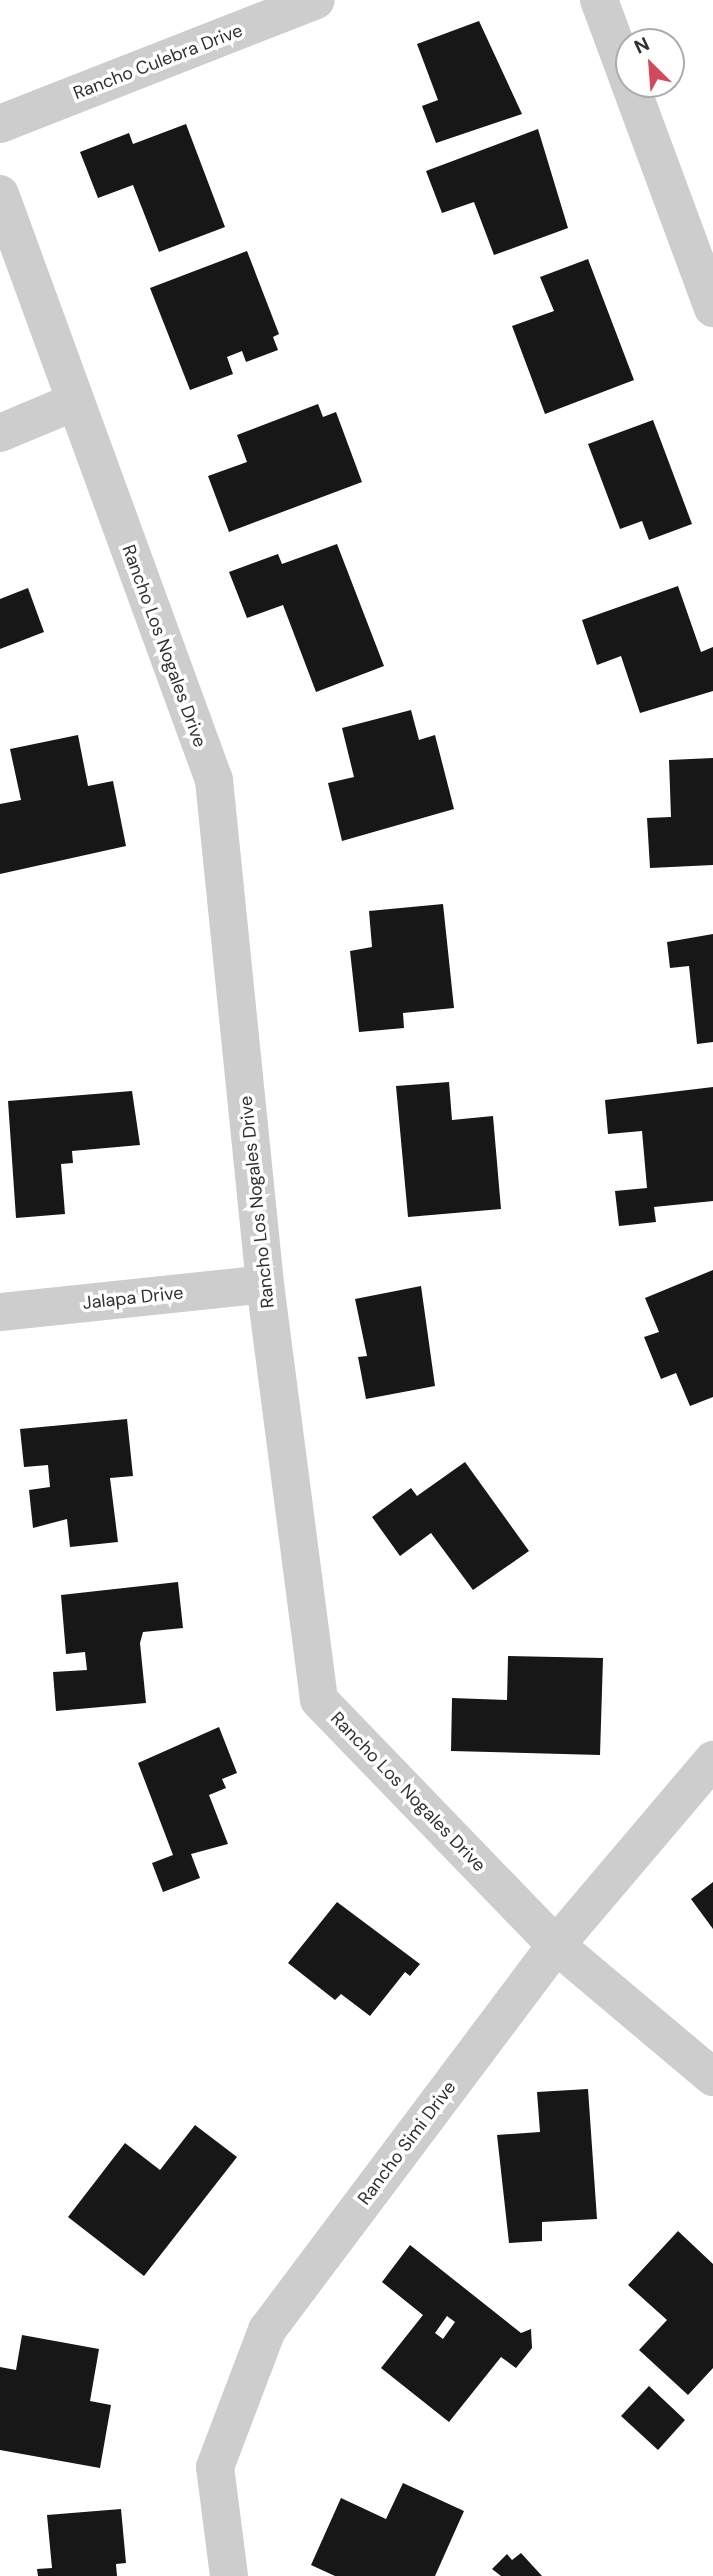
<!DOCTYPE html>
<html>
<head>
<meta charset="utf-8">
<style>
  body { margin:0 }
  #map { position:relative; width:713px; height:2576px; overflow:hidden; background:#fff; font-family:"DM Sans",sans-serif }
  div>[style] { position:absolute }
  .building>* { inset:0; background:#171717 }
  .minor>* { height:38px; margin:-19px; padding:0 19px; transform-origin:19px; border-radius:19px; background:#cdcdcd }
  span { translate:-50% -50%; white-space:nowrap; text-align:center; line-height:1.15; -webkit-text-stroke:7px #fff; paint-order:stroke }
  .street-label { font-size:18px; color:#303030 }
  .north { position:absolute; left:615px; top:28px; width:70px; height:70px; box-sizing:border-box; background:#fff; border:2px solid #acacac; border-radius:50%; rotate:335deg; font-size:19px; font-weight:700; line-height:28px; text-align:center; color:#303030 }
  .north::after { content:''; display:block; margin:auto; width:24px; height:32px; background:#d04a5c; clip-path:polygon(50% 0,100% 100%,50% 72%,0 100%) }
</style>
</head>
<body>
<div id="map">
  <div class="building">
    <i style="clip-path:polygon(479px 21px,522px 114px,436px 143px,422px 106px,438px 100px,417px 44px)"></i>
    <i style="clip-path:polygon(186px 124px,225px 227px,159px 252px,133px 185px,98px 198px,80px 152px,129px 133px,133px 144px)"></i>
    <i style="clip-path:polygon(538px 129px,568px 228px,494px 255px,474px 202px,442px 213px,426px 171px)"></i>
    <i style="clip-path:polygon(247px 251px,279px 334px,273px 337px,278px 350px,246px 362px,242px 351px,227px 357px,233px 374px,190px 390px,150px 288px)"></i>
    <i style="clip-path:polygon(588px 259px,634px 380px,545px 414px,512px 326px,554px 311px,540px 277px)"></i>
    <i style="clip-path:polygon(318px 404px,323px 417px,336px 412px,362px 482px,229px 532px,208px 476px,247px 462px,237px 435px)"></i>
    <i style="clip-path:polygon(653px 420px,692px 524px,649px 540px,642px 521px,620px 529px,588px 444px)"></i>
    <i style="clip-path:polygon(337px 544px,384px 666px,316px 692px,283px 605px,247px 618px,229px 572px,278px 554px,282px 564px)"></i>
    <i style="clip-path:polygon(678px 586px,701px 652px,713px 647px,713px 691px,640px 713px,621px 656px,597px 665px,582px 620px)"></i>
    <i style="clip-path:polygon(28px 588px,44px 632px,0 649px,0 599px)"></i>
    <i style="clip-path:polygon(411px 710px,419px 740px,435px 735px,454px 809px,342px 841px,328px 783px,354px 777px,342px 728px)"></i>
    <i style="clip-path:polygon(78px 735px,88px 786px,113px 781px,126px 846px,0 874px,0 804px,21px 800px,10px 749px)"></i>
    <i style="clip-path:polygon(713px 758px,713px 865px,650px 868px,647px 818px,671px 817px,669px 760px)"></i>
    <i style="clip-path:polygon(443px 904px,454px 1008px,403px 1013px,404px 1028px,359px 1032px,350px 951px,372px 947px,369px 911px)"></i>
    <i style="clip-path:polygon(713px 934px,713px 1042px,697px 1044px,689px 966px,670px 968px,667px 942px)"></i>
    <i style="clip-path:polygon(449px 1082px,452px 1120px,493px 1116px,501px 1209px,408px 1217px,396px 1086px)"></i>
    <i style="clip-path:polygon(713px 1087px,713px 1201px,654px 1207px,656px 1222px,619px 1226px,615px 1191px,647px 1188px,642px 1131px,608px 1134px,605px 1100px)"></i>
    <i style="clip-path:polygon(132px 1091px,140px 1145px,72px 1151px,73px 1163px,61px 1164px,65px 1214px,16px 1218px,8px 1101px)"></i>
    <i style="clip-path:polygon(713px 1270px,713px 1397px,690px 1406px,676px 1373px,661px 1379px,644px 1337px,659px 1332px,645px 1298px)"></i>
    <i style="clip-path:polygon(421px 1286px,435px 1386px,366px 1399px,358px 1357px,367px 1356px,355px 1299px)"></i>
    <i style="clip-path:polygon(127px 1419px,133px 1476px,110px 1478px,118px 1542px,70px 1547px,67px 1519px,33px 1528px,29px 1490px,50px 1487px,48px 1465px,24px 1467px,20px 1429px)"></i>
    <i style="clip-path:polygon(465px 1462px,529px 1551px,473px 1590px,431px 1533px,400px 1556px,372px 1517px,411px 1488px,417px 1496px)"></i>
    <i style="clip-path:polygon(178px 1582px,183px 1628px,143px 1632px,140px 1643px,146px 1703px,56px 1711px,53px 1672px,87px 1670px,85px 1652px,66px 1654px,61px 1595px)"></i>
    <i style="clip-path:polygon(508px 1656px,603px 1658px,600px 1755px,451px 1751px,452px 1698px,507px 1700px)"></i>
    <i style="clip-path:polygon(219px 1727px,237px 1773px,222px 1779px,226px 1788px,209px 1795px,228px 1844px,191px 1854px,200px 1878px,163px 1892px,152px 1863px,173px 1855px,138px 1763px)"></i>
    <i style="clip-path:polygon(713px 1882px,713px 1929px,691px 1899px)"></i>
    <i style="clip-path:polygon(337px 1902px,420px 1964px,410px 1976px,405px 1972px,370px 2016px,341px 1994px,335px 2000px,288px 1963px)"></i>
    <i style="clip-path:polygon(588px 2089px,597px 2219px,542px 2222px,542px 2241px,509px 2243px,497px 2135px,540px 2132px,537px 2092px)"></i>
    <i style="clip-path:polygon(195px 2125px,237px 2157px,144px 2276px,68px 2217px,125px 2143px,160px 2170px)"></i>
    <i style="clip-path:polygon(678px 2231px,713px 2264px,713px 2368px,688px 2395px,639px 2350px,667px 2320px,628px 2285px)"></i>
    <i style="clip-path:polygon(evenodd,410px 2245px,521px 2333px,531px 2329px,532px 2348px,516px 2368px,501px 2357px,449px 2422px,381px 2368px,423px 2315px,382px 2282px,410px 2245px,447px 2316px,455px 2322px,443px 2339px,435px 2333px,447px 2316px)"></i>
    <i style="clip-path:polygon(22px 2335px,99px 2349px,90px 2401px,111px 2405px,100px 2468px,0 2450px,0 2367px,16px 2370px)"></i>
    <i style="clip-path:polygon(649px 2386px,685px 2420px,658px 2450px,621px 2416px)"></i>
    <i style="clip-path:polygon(403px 2483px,464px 2511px,435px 2576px,335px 2576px,311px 2565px,341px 2498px,386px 2519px)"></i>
    <i style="clip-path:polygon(121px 2509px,126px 2563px,116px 2564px,117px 2576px,38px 2576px,37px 2569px,52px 2568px,47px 2515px)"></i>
    <i style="clip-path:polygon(521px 2553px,542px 2576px,501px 2576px,492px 2569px,507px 2554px,512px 2560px)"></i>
  </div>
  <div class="minor">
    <i style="left:599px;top:0;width:86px;rotate:69.7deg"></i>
    <i style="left:630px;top:84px;width:239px;rotate:69.7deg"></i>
    <i style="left:0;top:124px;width:339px;rotate:-21.4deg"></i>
    <i style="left:0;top:194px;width:624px;rotate:69.94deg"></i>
    <i style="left:214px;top:780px;width:507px;rotate:84.22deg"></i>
    <i style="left:265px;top:1284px;width:419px;rotate:82.6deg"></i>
    <i style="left:319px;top:1700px;width:341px;rotate:46deg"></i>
    <i style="left:556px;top:1945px;width:205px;rotate:40.1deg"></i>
    <i style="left:0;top:433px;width:80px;rotate:-22.7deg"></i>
    <i style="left:0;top:1312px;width:266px;rotate:-6deg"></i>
    <i style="left:229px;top:2576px;width:110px;rotate:-97.3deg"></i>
    <i style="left:215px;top:2467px;width:147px;rotate:-69.2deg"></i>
    <i style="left:267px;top:2330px;width:481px;rotate:-53.1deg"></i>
    <i style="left:556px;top:1945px;width:243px;rotate:-49.7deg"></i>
  </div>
  <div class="street-label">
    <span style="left:158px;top:62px;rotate:-21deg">Rancho Culebra Drive</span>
    <span style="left:164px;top:646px;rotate:70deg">Rancho Los Nogales Drive</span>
    <span style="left:257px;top:1202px;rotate:-96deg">Rancho Los Nogales Drive</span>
    <span style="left:133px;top:1298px;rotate:-6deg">Jalapa Drive</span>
    <span style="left:408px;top:1792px;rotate:46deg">Rancho Los Nogales Drive</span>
    <span style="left:407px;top:2143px;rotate:-53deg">Rancho Simi Drive</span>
  </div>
  <div class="north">N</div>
</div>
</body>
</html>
